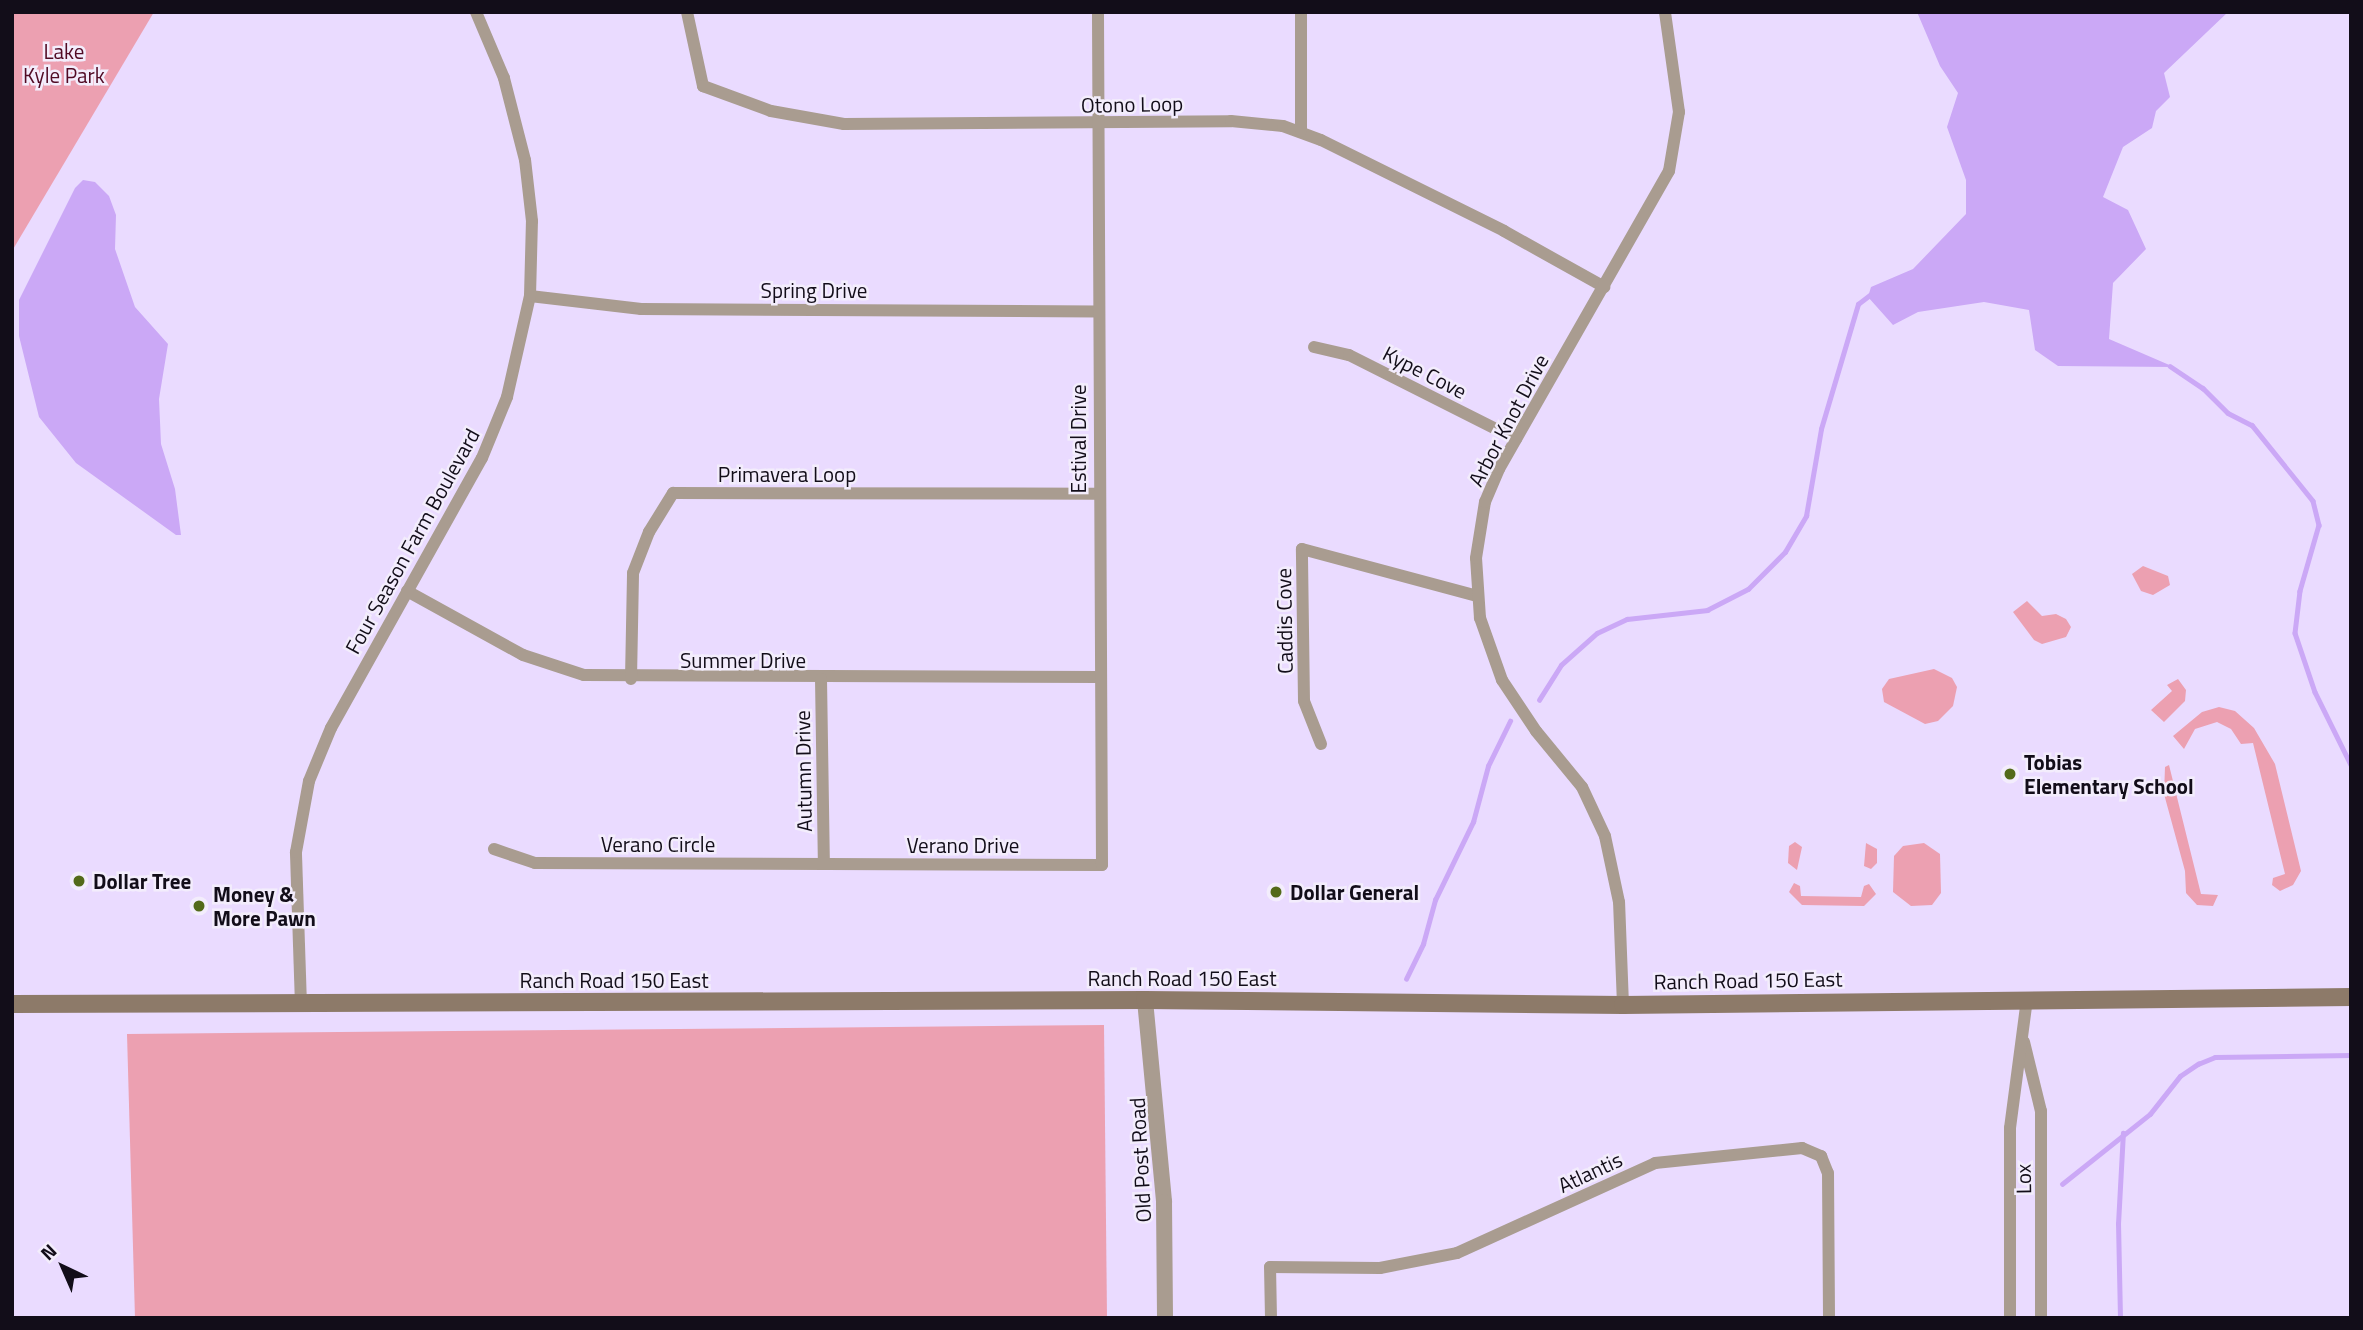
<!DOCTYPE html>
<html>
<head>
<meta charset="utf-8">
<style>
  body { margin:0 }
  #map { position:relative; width:2363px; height:1330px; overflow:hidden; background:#eadbff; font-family:"Titillium Web",sans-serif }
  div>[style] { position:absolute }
  .green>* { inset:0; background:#eca0b1 }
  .water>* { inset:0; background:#cba8f6 }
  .stream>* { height:4.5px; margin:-2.25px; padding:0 2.25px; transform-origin:2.25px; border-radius:2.25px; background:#cba8f6 }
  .minor>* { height:12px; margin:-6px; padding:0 6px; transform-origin:6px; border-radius:6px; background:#a99c90 }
  .tertiary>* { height:16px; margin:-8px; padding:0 8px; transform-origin:8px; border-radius:8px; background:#a99c90 }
  .secondary>* { height:18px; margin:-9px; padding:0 9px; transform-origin:9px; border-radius:9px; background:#8d7a69 }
  .dots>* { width:19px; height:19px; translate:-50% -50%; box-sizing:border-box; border:4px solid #f3edfc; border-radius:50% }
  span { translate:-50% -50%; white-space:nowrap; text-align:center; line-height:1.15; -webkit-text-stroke:5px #f3edfc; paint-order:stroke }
  .park-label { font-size:21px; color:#510a24 }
  .street-label { font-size:21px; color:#120d19 }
  .poi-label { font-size:21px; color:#120d19; font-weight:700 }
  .left { translate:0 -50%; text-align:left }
  .frame { position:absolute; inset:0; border:14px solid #120d19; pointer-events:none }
  .north { position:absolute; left:28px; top:1232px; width:70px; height:70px; -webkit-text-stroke:5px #f3edfc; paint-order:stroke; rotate:316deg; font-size:19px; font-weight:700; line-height:28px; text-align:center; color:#120d19 }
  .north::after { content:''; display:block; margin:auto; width:24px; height:32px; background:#120d19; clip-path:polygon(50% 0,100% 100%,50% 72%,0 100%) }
</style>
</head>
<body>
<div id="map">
  <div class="green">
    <i style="clip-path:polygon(12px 12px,154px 12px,12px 251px)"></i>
    <i style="clip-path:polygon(2143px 566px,2168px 576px,2170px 585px,2153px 595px,2141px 591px,2132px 574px)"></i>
    <i style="clip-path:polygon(2027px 601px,2042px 616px,2056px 614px,2066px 619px,2071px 627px,2066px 637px,2042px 644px,2034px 640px,2013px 612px)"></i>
    <i style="clip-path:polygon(1934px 669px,1952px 678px,1957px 687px,1953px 706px,1938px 721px,1925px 724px,1884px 702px,1882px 689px,1889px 679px)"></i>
    <i style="clip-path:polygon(2178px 679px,2186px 690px,2185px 701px,2164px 722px,2151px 710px,2172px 691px,2167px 685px)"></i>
    <i style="clip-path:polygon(2219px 707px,2235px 711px,2254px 728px,2275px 764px,2301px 871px,2293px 885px,2280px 891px,2272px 885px,2273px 878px,2285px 874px,2253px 743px,2241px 744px,2231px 729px,2217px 722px,2195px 729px,2184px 749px,2173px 736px,2202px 712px)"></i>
    <i style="clip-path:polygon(2169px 765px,2201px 894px,2218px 895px,2213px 906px,2197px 905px,2186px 893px,2185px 871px,2164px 794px,2165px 767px)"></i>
    <i style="clip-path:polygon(1795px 842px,1802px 847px,1797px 870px,1788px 863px,1789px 846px)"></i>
    <i style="clip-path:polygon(1866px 843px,1877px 849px,1877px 863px,1871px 869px,1864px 866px)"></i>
    <i style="clip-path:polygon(1924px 843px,1940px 854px,1941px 893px,1932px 905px,1911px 906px,1893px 892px,1894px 856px,1903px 846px)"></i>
    <i style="clip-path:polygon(1794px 883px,1800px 886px,1801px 896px,1861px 897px,1864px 886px,1869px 884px,1876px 894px,1864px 906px,1802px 905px,1789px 892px)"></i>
    <i style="clip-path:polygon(1104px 1025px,1107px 1318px,135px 1318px,127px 1034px)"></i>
  </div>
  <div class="water">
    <i style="clip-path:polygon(1917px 12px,2228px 12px,2164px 73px,2170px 97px,2156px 111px,2152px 128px,2123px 147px,2103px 197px,2128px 210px,2146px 249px,2113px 283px,2109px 339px,2174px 367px,2058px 366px,2035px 350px,2029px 310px,1984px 302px,1918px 312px,1893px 325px,1868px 297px,1871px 287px,1913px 269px,1966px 214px,1966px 180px,1947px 127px,1958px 93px,1940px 66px)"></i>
    <i style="clip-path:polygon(83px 180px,95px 182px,109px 196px,116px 215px,115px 249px,135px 307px,168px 344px,159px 399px,161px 444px,175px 489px,181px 535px,176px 535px,76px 463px,39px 417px,19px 336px,19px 300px,75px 188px)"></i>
  </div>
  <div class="stream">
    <i style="left:2170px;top:366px;width:40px;rotate:34deg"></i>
    <i style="left:2203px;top:388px;width:35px;rotate:45deg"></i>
    <i style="left:2228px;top:413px;width:27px;rotate:27deg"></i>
    <i style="left:2252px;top:425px;width:97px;rotate:51.2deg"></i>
    <i style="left:2313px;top:501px;width:25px;rotate:76deg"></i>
    <i style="left:2319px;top:525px;width:69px;rotate:106.1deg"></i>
    <i style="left:2300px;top:591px;width:42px;rotate:96.8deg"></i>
    <i style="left:2295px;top:633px;width:62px;rotate:71.3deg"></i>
    <i style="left:2315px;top:692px;width:81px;rotate:63.7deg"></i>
    <i style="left:1539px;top:700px;width:41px;rotate:-57.8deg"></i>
    <i style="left:1561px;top:665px;width:48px;rotate:-41.6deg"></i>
    <i style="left:1597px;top:633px;width:33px;rotate:-25deg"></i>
    <i style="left:1627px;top:619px;width:81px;rotate:-6.4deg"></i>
    <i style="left:1707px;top:610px;width:46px;rotate:-27.1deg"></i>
    <i style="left:1748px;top:589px;width:52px;rotate:-45deg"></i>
    <i style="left:1785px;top:552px;width:42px;rotate:-59.7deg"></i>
    <i style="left:1806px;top:516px;width:88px;rotate:-80.2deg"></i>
    <i style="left:1821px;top:429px;width:130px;rotate:-73.5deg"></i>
    <i style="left:1858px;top:304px;width:15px;rotate:-37deg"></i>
    <i style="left:1406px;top:979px;width:39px;rotate:-64deg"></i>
    <i style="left:1423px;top:944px;width:46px;rotate:-74.7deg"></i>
    <i style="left:1435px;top:900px;width:87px;rotate:-64deg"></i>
    <i style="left:1473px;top:822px;width:58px;rotate:-75deg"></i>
    <i style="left:1488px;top:766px;width:50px;rotate:-63.9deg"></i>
    <i style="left:2062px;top:1184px;width:112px;rotate:-38.5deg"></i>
    <i style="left:2150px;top:1114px;width:48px;rotate:-51.7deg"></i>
    <i style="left:2180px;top:1076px;width:22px;rotate:-34deg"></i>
    <i style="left:2198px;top:1064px;width:18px;rotate:-22deg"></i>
    <i style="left:2215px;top:1057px;width:136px;rotate:-0.8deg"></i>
    <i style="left:2120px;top:1318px;width:94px;rotate:-91.2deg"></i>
    <i style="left:2118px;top:1224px;width:91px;rotate:-86.9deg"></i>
  </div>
  <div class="minor">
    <i style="left:687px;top:12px;width:76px;rotate:77.8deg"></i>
    <i style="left:703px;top:86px;width:72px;rotate:20.2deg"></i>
    <i style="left:771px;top:111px;width:74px;rotate:10.1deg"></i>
    <i style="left:844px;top:124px;width:387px;rotate:-0.4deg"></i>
    <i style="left:1231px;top:121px;width:52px;rotate:5.5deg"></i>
    <i style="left:1283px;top:126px;width:40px;rotate:20.2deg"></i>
    <i style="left:1321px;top:140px;width:204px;rotate:26.4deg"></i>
    <i style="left:1504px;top:231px;width:115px;rotate:29.2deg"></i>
    <i style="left:1301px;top:131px;width:119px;rotate:-90deg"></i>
    <i style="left:530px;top:296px;width:112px;rotate:6.7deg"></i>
    <i style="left:641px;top:309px;width:456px;rotate:0.3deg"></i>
    <i style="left:1314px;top:347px;width:36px;rotate:13deg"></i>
    <i style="left:1349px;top:355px;width:187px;rotate:26.7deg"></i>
    <i style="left:407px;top:591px;width:132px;rotate:28.9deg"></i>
    <i style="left:523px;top:655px;width:64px;rotate:18.2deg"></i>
    <i style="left:584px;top:675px;width:516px;rotate:0.22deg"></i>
    <i style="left:631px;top:679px;width:106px;rotate:-88.9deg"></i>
    <i style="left:633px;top:573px;width:44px;rotate:-68.7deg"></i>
    <i style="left:649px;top:532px;width:46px;rotate:-58.4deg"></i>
    <i style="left:673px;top:493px;width:424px;rotate:0.1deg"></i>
    <i style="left:821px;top:679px;width:184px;rotate:89.1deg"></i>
    <i style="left:1321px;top:744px;width:46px;rotate:-111.6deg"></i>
    <i style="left:1304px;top:701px;width:152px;rotate:-90.8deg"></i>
    <i style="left:1302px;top:549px;width:181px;rotate:15deg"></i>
    <i style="left:494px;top:849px;width:43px;rotate:18.9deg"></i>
    <i style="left:535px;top:863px;width:567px;rotate:0.2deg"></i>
    <i style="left:1102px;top:865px;width:853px;rotate:-90.27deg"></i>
    <i style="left:301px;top:1005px;width:153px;rotate:-91.9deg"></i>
    <i style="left:296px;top:852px;width:72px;rotate:-79.6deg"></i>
    <i style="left:309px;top:781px;width:57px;rotate:-67.5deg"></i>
    <i style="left:331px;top:728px;width:309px;rotate:-60.8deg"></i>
    <i style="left:482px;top:458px;width:66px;rotate:-67.7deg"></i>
    <i style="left:507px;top:397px;width:104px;rotate:-77.2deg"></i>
    <i style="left:530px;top:296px;width:75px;rotate:-88.5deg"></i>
    <i style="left:532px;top:221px;width:61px;rotate:-96.5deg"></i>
    <i style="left:525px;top:160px;width:85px;rotate:-104.4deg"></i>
    <i style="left:504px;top:78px;width:72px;rotate:-113deg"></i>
    <i style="left:1623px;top:1005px;width:103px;rotate:-92.2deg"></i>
    <i style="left:1619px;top:902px;width:67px;rotate:-102deg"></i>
    <i style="left:1605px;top:836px;width:54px;rotate:-115.1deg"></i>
    <i style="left:1582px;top:787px;width:72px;rotate:-129.4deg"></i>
    <i style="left:1536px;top:731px;width:61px;rotate:-123.7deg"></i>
    <i style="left:1502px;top:680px;width:66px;rotate:-109.5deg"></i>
    <i style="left:1480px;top:618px;width:60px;rotate:-93.8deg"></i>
    <i style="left:1476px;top:558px;width:57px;rotate:-80.9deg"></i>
    <i style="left:1485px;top:502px;width:36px;rotate:-67deg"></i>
    <i style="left:1499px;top:469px;width:343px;rotate:-60.3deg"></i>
    <i style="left:1669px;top:171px;width:60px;rotate:-80.4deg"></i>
    <i style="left:1679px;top:112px;width:101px;rotate:-98deg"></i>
    <i style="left:2024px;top:1042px;width:71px;rotate:76.2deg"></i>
    <i style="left:2041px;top:1111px;width:207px;rotate:90deg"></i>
    <i style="left:1271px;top:1318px;width:51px;rotate:-91.1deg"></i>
    <i style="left:1270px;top:1267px;width:110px;rotate:0.5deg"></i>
    <i style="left:1380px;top:1268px;width:78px;rotate:-11deg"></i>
    <i style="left:1457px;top:1253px;width:217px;rotate:-24.4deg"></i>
    <i style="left:1655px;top:1163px;width:148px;rotate:-5.8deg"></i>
    <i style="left:1802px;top:1148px;width:21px;rotate:23deg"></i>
    <i style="left:1821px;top:1156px;width:18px;rotate:68deg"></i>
    <i style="left:1828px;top:1173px;width:145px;rotate:89.6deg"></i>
    <i style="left:2010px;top:1318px;width:190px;rotate:-90deg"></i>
    <i style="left:2010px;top:1128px;width:130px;rotate:-82.5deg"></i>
  </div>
  <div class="tertiary">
    <i style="left:1145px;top:1000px;width:203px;rotate:84.6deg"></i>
    <i style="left:1164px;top:1202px;width:116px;rotate:89.5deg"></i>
  </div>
  <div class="secondary">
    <i style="left:12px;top:1004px;width:1133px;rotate:-0.2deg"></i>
    <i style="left:1145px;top:1000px;width:478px;rotate:0.6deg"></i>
    <i style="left:1623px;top:1005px;width:728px;rotate:-0.63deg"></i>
  </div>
  <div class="dots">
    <i style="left:2010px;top:774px;background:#536a19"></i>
    <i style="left:79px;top:881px;background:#536a19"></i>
    <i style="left:1276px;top:892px;background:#536a19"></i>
    <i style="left:199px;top:906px;background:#536a19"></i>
  </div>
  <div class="park-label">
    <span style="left:64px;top:63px">Lake<br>Kyle Park</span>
  </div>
  <div class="street-label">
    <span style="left:1132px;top:104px;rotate:-1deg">Otono Loop</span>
    <span style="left:814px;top:290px">Spring Drive</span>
    <span style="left:1425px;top:372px;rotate:27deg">Kype Cove</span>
    <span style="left:1508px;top:420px;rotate:-62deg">Arbor Knot Drive</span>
    <span style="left:1078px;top:439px;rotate:-90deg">Estival Drive</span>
    <span style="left:787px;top:474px">Primavera Loop</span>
    <span style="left:412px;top:541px;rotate:-61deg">Four Season Farm Boulevard</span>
    <span style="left:1284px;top:621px;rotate:-91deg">Caddis Cove</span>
    <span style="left:743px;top:660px">Summer Drive</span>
    <span style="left:803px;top:771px;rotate:-91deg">Autumn Drive</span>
    <span style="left:658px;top:844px">Verano Circle</span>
    <span style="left:963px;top:845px">Verano Drive</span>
    <span style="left:1182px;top:978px">Ranch Road 150 East</span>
    <span style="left:614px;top:980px">Ranch Road 150 East</span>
    <span style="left:1748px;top:980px;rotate:-1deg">Ranch Road 150 East</span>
    <span style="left:1140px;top:1160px;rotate:-93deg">Old Post Road</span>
    <span style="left:1590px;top:1172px;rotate:-25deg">Atlantis</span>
    <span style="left:2023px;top:1179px;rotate:-91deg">Lox</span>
  </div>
  <div class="poi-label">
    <span class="left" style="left:2024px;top:774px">Tobias<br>Elementary School</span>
    <span class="left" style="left:93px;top:881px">Dollar Tree</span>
    <span class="left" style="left:1290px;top:892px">Dollar General</span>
    <span class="left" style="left:213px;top:906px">Money &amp;<br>More Pawn</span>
  </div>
  <div class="frame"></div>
  <div class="north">N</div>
</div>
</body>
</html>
